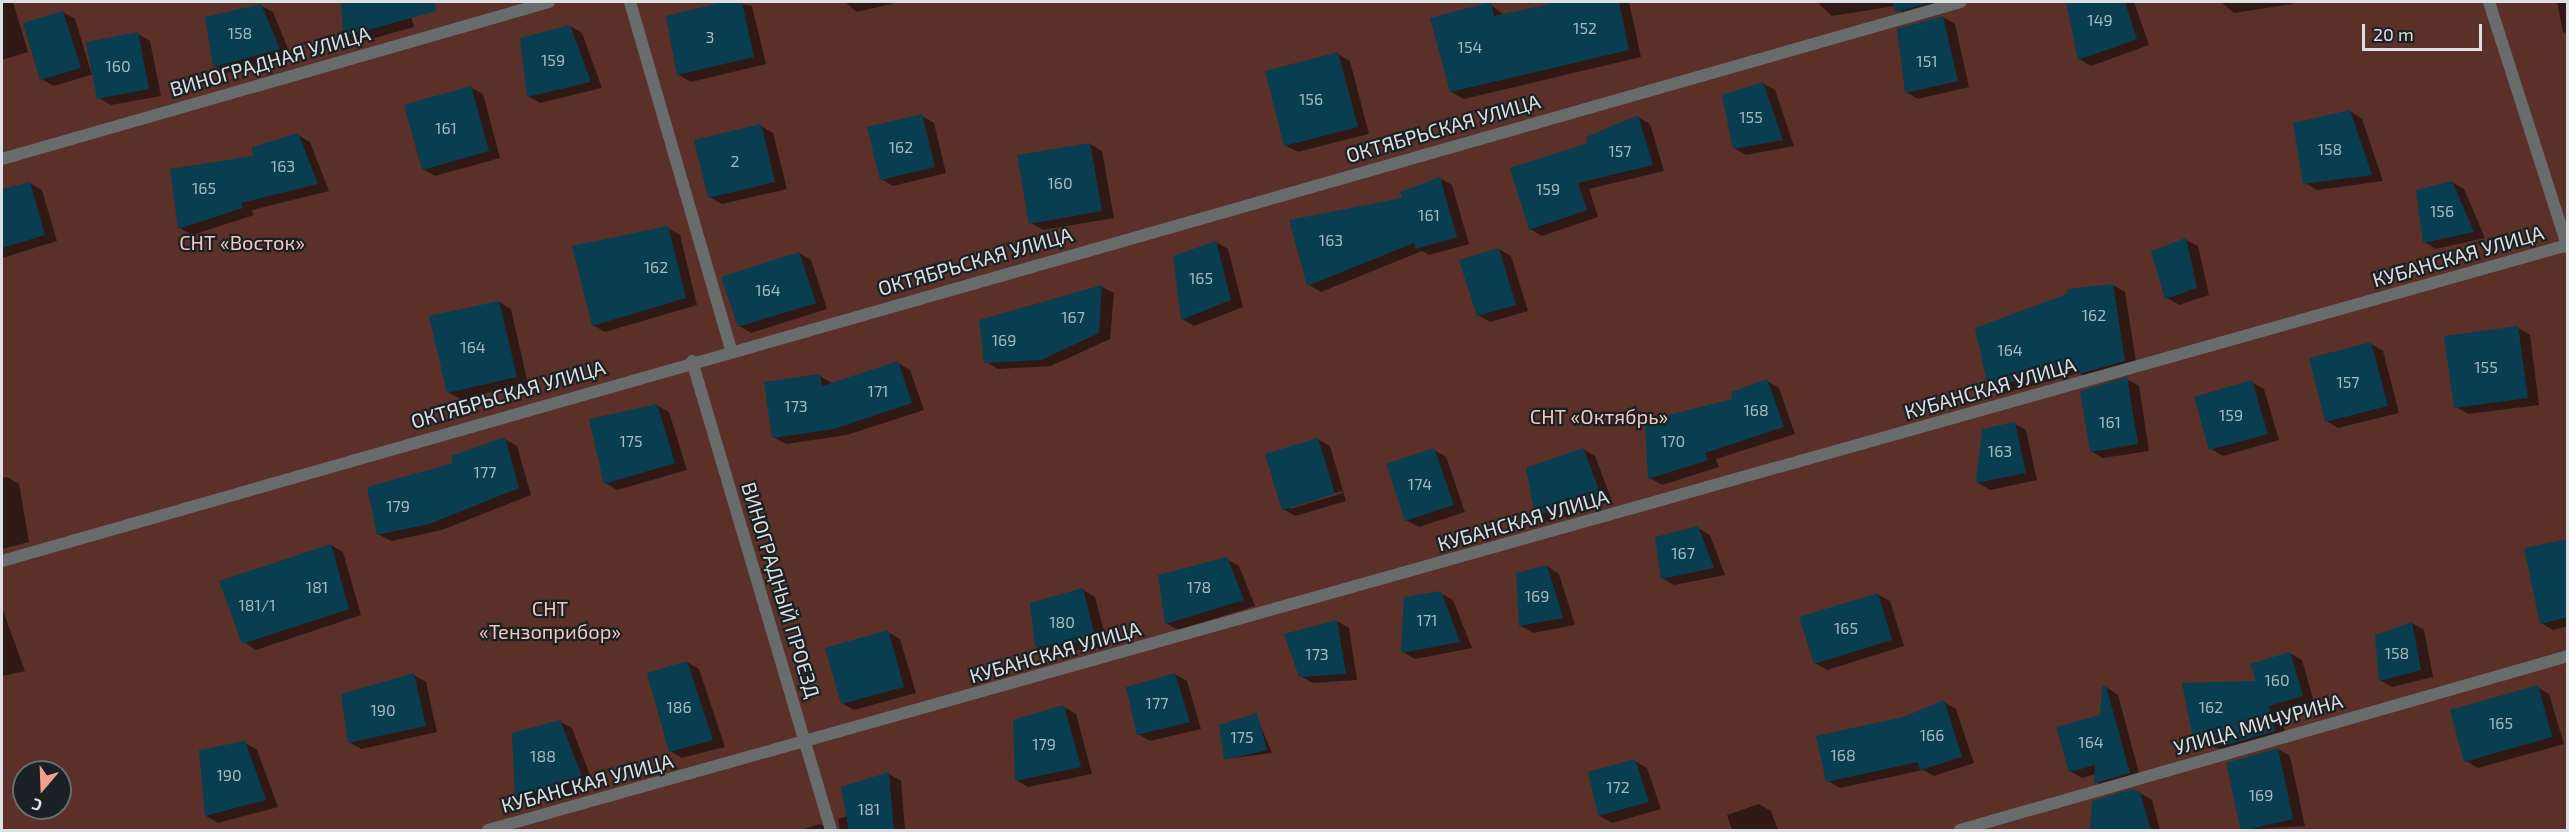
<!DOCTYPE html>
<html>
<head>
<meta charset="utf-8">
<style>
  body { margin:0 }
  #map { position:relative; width:2569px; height:832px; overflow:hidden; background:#232a2d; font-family:"Exo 2",sans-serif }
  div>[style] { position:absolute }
  .green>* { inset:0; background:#5b3028 }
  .shadow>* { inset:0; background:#0007 }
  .building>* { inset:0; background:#093e50 }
  .street>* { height:12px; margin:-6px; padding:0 6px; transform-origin:6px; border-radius:6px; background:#686c6d }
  span { translate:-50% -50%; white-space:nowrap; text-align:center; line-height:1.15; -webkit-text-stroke:4.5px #1a2023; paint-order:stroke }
  .number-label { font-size:16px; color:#a7b8be }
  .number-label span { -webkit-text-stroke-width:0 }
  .street-label { font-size:20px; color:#dce0e2 }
  .park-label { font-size:20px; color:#f4c8be }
  .frame { position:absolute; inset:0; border:3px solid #dce0e2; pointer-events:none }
  .north { position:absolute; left:12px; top:760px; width:60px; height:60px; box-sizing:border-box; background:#1a2023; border:2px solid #686d6f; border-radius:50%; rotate:199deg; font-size:16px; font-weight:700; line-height:24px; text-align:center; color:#dce0e2 }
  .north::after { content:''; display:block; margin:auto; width:21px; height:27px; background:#f49d8c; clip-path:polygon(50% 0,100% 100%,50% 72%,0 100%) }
  .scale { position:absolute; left:2362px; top:24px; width:120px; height:27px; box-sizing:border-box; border:3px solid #dce0e2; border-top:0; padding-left:8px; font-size:18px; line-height:21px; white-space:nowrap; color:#dce0e2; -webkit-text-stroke:4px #1a2023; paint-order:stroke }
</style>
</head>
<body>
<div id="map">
  <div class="green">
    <i style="clip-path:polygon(evenodd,2px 2px,2567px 2px,2567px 830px,2px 830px,2px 2px,24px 772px,60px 772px,60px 808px,24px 808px,24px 772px)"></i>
  </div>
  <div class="shadow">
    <i style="clip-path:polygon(2px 2px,13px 2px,28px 52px,2px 60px)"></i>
    <i style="clip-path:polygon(343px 2px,407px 2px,414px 27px,357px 43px,345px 36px)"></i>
    <i style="clip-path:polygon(729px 2px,752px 6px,766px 64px,691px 82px,679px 75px,668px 17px)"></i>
    <i style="clip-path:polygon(845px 2px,899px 2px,857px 12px)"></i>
    <i style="clip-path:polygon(1566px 2px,1629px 2px,1641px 57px,1464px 99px,1451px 92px,1490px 4px,1504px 15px)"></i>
    <i style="clip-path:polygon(1817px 2px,1950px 2px,1908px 18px,1895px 6px,1832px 16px)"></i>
    <i style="clip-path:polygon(2067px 2px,2134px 2px,2149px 45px,2091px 66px,2079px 59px)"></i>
    <i style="clip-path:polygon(2221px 2px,2293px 2px,2293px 4px,2234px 13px)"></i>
    <i style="clip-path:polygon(2557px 2px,2568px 2px,2568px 34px,2563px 32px)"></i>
    <i style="clip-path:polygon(260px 5px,273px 12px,291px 56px,227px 73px,215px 66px)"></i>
    <i style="clip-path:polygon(63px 12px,75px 19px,91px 72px,138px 34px,150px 41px,161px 96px,111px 105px,99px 98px,94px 74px,54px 86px,41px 79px)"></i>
    <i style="clip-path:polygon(1943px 17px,1955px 24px,1969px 87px,1918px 99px,1906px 92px)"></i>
    <i style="clip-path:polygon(570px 26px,582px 33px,602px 88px,540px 103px,528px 96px)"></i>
    <i style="clip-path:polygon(1338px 54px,1350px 61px,1369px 134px,1298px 152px,1285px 145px)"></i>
    <i style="clip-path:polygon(1762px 83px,1775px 90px,1794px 146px,1746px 155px,1734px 148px)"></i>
    <i style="clip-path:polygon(470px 87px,483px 94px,500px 158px,435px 176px,423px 169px)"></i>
    <i style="clip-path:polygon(2350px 111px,2362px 119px,2383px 181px,2317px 190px,2305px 183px)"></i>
    <i style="clip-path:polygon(922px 116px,934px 123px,946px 173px,893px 186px,881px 179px)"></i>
    <i style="clip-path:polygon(1638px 117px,1650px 124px,1664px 171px,1589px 189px,1598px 217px,1542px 236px,1530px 229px,1590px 144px)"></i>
    <i style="clip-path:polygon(761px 126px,773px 133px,787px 189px,722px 204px,709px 197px)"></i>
    <i style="clip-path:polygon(298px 135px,310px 142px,329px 191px,252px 210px,254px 215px,192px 235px,180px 228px,255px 157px)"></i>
    <i style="clip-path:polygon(1090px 144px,1102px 151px,1114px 218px,1043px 230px,1031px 223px)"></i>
    <i style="clip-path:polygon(1440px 178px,1452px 185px,1469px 244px,1429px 255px,1422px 251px,1321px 292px,1309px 285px,1404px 199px)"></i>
    <i style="clip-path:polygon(2452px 182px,2464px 189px,2485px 238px,2436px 249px,2424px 242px)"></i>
    <i style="clip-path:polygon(30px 183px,42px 190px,57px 241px,2px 258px,2px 191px)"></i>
    <i style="clip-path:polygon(668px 228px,680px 235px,697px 305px,605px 332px,593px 325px)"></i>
    <i style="clip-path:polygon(2186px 240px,2198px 246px,2209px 295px,2179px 305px,2167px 298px)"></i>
    <i style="clip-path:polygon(1216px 242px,1228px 249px,1243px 307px,1194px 326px,1182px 319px)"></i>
    <i style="clip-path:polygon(1499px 249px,1511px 256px,1528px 311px,1490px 322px,1478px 315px)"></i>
    <i style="clip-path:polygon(799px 253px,811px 260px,827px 309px,751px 333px,739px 326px)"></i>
    <i style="clip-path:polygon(2113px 285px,2125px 292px,2137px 368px,2091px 380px,2079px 373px,2001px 394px,1989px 387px)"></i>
    <i style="clip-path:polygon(1102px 287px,1114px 293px,1110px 339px,1051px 366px,998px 369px,986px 362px,981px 321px)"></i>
    <i style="clip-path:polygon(499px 302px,511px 309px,528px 384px,460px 399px,448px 392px)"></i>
    <i style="clip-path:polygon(2518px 328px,2530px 335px,2539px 405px,2468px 414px,2456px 407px)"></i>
    <i style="clip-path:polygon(2371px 344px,2383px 351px,2399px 413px,2338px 428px,2326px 421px)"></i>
    <i style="clip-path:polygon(898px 363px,910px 370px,924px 410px,847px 435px,786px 444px,773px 437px,820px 376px,832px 383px)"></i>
    <i style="clip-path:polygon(2127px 379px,2139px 386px,2149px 451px,2103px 458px,2091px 451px)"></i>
    <i style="clip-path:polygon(1767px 381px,1779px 388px,1795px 434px,1716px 459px,1719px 467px,1662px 485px,1650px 478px,1646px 422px,1734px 400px)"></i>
    <i style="clip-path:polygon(2252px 382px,2264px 389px,2279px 440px,2223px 456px,2211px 449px)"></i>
    <i style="clip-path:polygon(656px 405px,669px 412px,687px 470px,617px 490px,605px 483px)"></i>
    <i style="clip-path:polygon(2014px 423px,2026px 430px,2037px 480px,1990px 490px,1978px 483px,1984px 430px)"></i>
    <i style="clip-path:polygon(505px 439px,517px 446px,531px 495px,442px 530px,391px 541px,378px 534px,454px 464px)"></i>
    <i style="clip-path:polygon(evenodd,1318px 439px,1330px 446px,1346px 501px,1295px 516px,1283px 509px,1318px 439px,1342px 491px,1343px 493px,1290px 509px,1290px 506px,1342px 491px)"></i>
    <i style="clip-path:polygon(1583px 449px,1595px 456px,1612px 501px,1548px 522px,1536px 515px)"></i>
    <i style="clip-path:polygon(1434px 450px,1446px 457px,1465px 512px,1419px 527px,1406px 520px)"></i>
    <i style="clip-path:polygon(7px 477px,19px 484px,29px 542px,2px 549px,2px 478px)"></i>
    <i style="clip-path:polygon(1698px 528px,1710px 535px,1725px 575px,1674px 585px,1662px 578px)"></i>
    <i style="clip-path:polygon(2568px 540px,2568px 626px,2553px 630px,2541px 623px)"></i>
    <i style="clip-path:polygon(331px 545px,343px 552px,361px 615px,256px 650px,244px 642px)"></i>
    <i style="clip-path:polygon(1227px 559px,1239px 566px,1255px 606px,1178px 630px,1166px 623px)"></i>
    <i style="clip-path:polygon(1547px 566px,1559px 574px,1575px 625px,1533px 633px,1521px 626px)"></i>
    <i style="clip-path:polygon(1083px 590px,1095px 597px,1108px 647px,1048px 653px,1036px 646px)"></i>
    <i style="clip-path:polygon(1440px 593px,1453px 600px,1472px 648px,1415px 659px,1403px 652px)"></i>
    <i style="clip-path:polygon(1877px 594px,1890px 601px,1904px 646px,1827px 670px,1815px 663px)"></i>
    <i style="clip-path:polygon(2px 608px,25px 671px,2px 676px)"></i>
    <i style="clip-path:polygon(1337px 621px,1349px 628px,1357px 680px,1313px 683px,1300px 676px)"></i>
    <i style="clip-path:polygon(2412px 623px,2424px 630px,2433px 677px,2392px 687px,2380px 680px)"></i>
    <i style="clip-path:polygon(888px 632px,900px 639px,916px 693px,854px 710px,842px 703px)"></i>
    <i style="clip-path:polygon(2290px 653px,2302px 660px,2314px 702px,2281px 712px,2286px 738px,2236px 752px,2195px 743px)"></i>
    <i style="clip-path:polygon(687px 662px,699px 669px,725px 747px,682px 758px,670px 751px)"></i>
    <i style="clip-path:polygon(1175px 674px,1187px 681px,1201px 729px,1150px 741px,1138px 734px)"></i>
    <i style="clip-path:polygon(414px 675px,426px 682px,437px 732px,361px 749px,349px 742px)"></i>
    <i style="clip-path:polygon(2106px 687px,2118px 695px,2141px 780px,2107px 789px,2096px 782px,2096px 774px,2082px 778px,2070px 771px,2101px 716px)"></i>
    <i style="clip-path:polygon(2537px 687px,2549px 694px,2564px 744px,2478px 768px,2466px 761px)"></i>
    <i style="clip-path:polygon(1944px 702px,1956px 709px,1974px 763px,1934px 776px,1923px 770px,1840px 788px,1828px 781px,1904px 719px)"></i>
    <i style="clip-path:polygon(1064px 707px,1076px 714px,1092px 774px,1028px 787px,1016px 780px)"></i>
    <i style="clip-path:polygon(1256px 715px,1272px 753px,1226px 759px)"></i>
    <i style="clip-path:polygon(559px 721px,572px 728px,594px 786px,528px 804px,516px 797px)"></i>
    <i style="clip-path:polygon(245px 743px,257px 750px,278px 807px,218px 823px,206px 816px)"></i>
    <i style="clip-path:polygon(2278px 749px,2290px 756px,2305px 826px,2243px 830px)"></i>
    <i style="clip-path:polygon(1635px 761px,1647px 768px,1661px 809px,1612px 823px,1600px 816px)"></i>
    <i style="clip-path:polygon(889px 774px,901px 781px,905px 830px,840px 830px,838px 819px,848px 816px)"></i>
    <i style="clip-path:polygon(2140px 793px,2152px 800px,2160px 830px,2091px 830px)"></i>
    <i style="clip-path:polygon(1759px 804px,1771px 811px,1778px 830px,1732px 830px,1727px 815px)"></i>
    <i style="clip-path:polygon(820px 824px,831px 830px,800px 830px)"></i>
  </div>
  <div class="building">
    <i style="clip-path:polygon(341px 2px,435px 2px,436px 11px,343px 37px)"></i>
    <i style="clip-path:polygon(723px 2px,742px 2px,754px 57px,677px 75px,666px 16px)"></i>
    <i style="clip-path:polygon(1491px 2px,1494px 16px,1559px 2px,1619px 2px,1629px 50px,1450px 92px,1430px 18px)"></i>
    <i style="clip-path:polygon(1893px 2px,1933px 2px,1895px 12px)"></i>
    <i style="clip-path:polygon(2066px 2px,2125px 2px,2137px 39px,2078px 60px)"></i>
    <i style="clip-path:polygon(261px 4px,280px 49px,213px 67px,205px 17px)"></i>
    <i style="clip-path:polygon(63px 11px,81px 68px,40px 80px,23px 23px)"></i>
    <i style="clip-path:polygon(1943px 16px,1958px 81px,1905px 93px,1897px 29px)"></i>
    <i style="clip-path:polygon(570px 25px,591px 82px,527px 97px,520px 38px)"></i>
    <i style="clip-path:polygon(138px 32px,149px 89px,97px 99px,86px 42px)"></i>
    <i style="clip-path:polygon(1338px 52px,1358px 127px,1284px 146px,1265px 71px)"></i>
    <i style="clip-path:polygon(1763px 82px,1783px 140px,1733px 149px,1722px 95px)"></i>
    <i style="clip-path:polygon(471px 86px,489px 151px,422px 170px,404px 105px)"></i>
    <i style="clip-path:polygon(2350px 110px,2372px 175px,2303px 184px,2293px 123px)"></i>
    <i style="clip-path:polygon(922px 114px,935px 167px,880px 180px,867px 127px)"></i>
    <i style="clip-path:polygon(1638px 115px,1653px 165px,1578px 183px,1587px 210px,1529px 230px,1510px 168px,1588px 143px,1586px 137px)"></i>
    <i style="clip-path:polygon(761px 124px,775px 182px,708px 198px,694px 140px)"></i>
    <i style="clip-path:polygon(298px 133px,318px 184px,241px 203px,243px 208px,178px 229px,170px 169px,253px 156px,252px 147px)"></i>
    <i style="clip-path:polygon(1090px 143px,1102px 211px,1029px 224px,1017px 155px)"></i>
    <i style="clip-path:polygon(1440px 177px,1457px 237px,1416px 249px,1414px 243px,1307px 286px,1289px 220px,1402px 198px,1400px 192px)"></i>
    <i style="clip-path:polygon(2452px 181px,2474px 232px,2423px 243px,2416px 190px)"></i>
    <i style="clip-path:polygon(30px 182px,45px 235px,2px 248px,2px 189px)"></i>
    <i style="clip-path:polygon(668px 226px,686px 298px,592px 326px,572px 246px)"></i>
    <i style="clip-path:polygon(2186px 238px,2197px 288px,2165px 299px,2151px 251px)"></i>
    <i style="clip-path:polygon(1216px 241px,1231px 300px,1181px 320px,1173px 256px)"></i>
    <i style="clip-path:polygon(1499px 248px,1516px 305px,1477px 316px,1459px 260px)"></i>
    <i style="clip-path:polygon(799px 252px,816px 303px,738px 327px,721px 277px)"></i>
    <i style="clip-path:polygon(2113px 284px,2125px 361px,2078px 374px,2076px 365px,1988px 388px,1975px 328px,2067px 294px,2067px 289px)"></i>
    <i style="clip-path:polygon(1102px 285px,1099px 333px,1041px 360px,984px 363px,979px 320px)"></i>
    <i style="clip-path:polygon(499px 301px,517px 377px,447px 393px,429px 316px)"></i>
    <i style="clip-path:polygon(2518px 326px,2528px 398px,2454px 408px,2444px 336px)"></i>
    <i style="clip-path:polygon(2371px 342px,2388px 406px,2325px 422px,2309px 358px)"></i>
    <i style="clip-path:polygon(898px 361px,912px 403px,834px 429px,772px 438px,764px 382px,820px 374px,822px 386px)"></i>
    <i style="clip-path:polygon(2127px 377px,2138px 444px,2090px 452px,2080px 391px)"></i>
    <i style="clip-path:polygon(1767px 379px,1784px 427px,1705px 453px,1708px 460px,1648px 479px,1645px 421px,1732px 399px,1731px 392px)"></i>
    <i style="clip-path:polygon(2252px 380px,2268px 434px,2209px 450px,2194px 397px)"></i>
    <i style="clip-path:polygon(657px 404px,675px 463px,604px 484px,589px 419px)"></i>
    <i style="clip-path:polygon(2015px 422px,2026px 473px,1976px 483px,1982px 429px)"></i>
    <i style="clip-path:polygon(505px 437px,519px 488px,429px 524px,377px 535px,367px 487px,453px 463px,451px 456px)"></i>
    <i style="clip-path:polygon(1318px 438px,1335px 494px,1282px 510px,1265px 454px)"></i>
    <i style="clip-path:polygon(1434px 448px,1454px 505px,1405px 521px,1386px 464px)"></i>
    <i style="clip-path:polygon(1583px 448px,1601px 495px,1535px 516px,1526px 468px)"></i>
    <i style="clip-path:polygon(1698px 526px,1714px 568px,1661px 579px,1655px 537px)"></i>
    <i style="clip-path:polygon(2568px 539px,2568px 617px,2540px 624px,2524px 548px)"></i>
    <i style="clip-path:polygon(331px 544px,349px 609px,242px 644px,219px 581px)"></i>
    <i style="clip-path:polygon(1227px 557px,1244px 600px,1165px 624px,1158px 575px)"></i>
    <i style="clip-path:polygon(1547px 565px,1563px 618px,1519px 626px,1516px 573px)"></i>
    <i style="clip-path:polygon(1083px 588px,1096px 641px,1035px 647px,1030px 603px)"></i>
    <i style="clip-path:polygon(1441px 591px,1460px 642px,1401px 653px,1404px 597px)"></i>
    <i style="clip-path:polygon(1878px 593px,1892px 640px,1814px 664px,1799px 617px)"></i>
    <i style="clip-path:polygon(1337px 620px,1346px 674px,1299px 677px,1284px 634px)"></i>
    <i style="clip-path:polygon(2412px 622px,2421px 670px,2379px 681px,2375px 635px)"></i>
    <i style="clip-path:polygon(888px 630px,904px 687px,841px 704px,825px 648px)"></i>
    <i style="clip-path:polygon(2290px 652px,2303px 696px,2269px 706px,2275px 731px,2222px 746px,2220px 736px,2194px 744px,2182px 683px,2256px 681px,2250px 664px)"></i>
    <i style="clip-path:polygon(687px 661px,713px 740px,669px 752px,647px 673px)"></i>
    <i style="clip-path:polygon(414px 673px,426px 726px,348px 743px,341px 694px)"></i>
    <i style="clip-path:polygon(1175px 673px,1190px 722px,1137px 735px,1126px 687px)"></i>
    <i style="clip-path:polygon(2538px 685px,2552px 737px,2464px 762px,2450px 710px)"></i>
    <i style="clip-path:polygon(2102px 686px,2106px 686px,2130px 773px,2094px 783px,2095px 765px,2069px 772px,2056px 727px,2100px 715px)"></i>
    <i style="clip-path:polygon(1944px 700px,1962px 757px,1920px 770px,1918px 762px,1826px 782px,1816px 736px,1903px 717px)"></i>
    <i style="clip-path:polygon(1064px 705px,1081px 767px,1015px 781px,1013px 720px)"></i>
    <i style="clip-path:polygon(1257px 713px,1267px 750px,1224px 760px,1219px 725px)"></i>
    <i style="clip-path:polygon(560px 720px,583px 779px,515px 798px,512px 733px)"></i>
    <i style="clip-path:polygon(245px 741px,266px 800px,205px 816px,199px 750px)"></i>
    <i style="clip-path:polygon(2278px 748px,2293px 819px,2241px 831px,2226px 763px)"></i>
    <i style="clip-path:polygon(1635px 759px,1649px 802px,1598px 816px,1588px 772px)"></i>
    <i style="clip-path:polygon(889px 772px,894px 831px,849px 831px,841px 787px)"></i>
    <i style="clip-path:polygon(2134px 789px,2140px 792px,2151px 831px,2090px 831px,2092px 801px)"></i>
  </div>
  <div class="street">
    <i style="left:630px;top:2px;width:362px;rotate:73.8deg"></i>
    <i style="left:2489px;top:2px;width:258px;rotate:72.2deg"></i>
    <i style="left:2px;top:159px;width:569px;rotate:-16.01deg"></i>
    <i style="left:692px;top:361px;width:489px;rotate:73.5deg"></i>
    <i style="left:2px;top:561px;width:2037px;rotate:-15.93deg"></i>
    <i style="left:488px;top:830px;width:2161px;rotate:-15.71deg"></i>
    <i style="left:1960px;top:830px;width:632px;rotate:-15.97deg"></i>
  </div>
  <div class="number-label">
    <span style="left:2100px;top:20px">149</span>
    <span style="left:1585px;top:28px">152</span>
    <span style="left:240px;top:33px">158</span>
    <span style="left:710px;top:37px">3</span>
    <span style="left:1470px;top:47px">154</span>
    <span style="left:553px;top:60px">159</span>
    <span style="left:1927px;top:61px">151</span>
    <span style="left:118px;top:66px">160</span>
    <span style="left:1311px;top:99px">156</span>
    <span style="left:1751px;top:117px">155</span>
    <span style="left:446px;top:128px">161</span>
    <span style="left:901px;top:147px">162</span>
    <span style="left:2330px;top:149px">158</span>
    <span style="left:1620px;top:151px">157</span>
    <span style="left:735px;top:161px">2</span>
    <span style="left:283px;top:166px">163</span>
    <span style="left:1060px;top:183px">160</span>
    <span style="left:204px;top:188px">165</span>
    <span style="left:1548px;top:189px">159</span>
    <span style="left:2442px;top:211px">156</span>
    <span style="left:1429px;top:215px">161</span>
    <span style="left:1331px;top:240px">163</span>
    <span style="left:656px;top:267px">162</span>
    <span style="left:1201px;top:278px">165</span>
    <span style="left:768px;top:290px">164</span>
    <span style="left:2094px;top:315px">162</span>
    <span style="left:1073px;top:317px">167</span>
    <span style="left:1004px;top:340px">169</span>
    <span style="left:473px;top:347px">164</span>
    <span style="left:2010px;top:350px">164</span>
    <span style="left:2486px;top:367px">155</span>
    <span style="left:2348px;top:382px">157</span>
    <span style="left:878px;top:391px">171</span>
    <span style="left:796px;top:406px">173</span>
    <span style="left:1756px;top:410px">168</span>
    <span style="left:2231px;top:415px">159</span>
    <span style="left:2110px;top:422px">161</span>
    <span style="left:631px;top:441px">175</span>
    <span style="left:1673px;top:441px">170</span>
    <span style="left:2000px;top:451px">163</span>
    <span style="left:485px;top:472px">177</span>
    <span style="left:1420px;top:484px">174</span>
    <span style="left:398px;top:506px">179</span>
    <span style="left:1683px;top:553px">167</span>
    <span style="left:317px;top:587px">181</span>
    <span style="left:1199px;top:587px">178</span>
    <span style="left:1537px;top:596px">169</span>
    <span style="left:257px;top:605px">181/1</span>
    <span style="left:1427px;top:620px">171</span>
    <span style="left:1062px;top:622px">180</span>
    <span style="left:1846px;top:628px">165</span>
    <span style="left:2397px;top:653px">158</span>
    <span style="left:1317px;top:654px">173</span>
    <span style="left:2277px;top:680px">160</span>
    <span style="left:1157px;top:703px">177</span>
    <span style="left:679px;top:707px">186</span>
    <span style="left:2211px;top:707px">162</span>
    <span style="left:383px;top:710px">190</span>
    <span style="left:2501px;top:723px">165</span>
    <span style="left:1932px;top:735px">166</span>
    <span style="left:1242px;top:737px">175</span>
    <span style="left:2091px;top:742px">164</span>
    <span style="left:1044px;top:744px">179</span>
    <span style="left:1843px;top:755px">168</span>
    <span style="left:543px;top:756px">188</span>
    <span style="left:229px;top:775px">190</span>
    <span style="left:1618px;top:787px">172</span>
    <span style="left:2261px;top:795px">169</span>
    <span style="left:869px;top:809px">181</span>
  </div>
  <div class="street-label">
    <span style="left:270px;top:61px;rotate:-16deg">ВИНОГРАДНАЯ УЛИЦА</span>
    <span style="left:1443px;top:128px;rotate:-16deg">ОКТЯБРЬСКАЯ УЛИЦА</span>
    <span style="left:2458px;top:256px;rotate:-16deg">КУБАНСКАЯ УЛИЦА</span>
    <span style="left:975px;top:261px;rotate:-16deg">ОКТЯБРЬСКАЯ УЛИЦА</span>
    <span style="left:1990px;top:388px;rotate:-16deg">КУБАНСКАЯ УЛИЦА</span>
    <span style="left:508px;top:394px;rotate:-16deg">ОКТЯБРЬСКАЯ УЛИЦА</span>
    <span style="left:1523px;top:520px;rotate:-16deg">КУБАНСКАЯ УЛИЦА</span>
    <span style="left:781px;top:590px;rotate:73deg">ВИНОГРАДНЫЙ ПРОЕЗД</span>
    <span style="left:1055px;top:652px;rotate:-16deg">КУБАНСКАЯ УЛИЦА</span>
    <span style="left:2258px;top:724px;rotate:-16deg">УЛИЦА МИЧУРИНА</span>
    <span style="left:587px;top:783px;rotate:-15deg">КУБАНСКАЯ УЛИЦА</span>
  </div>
  <div class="park-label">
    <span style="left:242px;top:242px">СНТ «Восток»</span>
    <span style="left:1599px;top:416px">СНТ «Октябрь»</span>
    <span style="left:550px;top:620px">СНТ<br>«Тензоприбор»</span>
  </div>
  <div class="frame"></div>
  <div class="north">С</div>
  <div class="scale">20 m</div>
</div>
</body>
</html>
